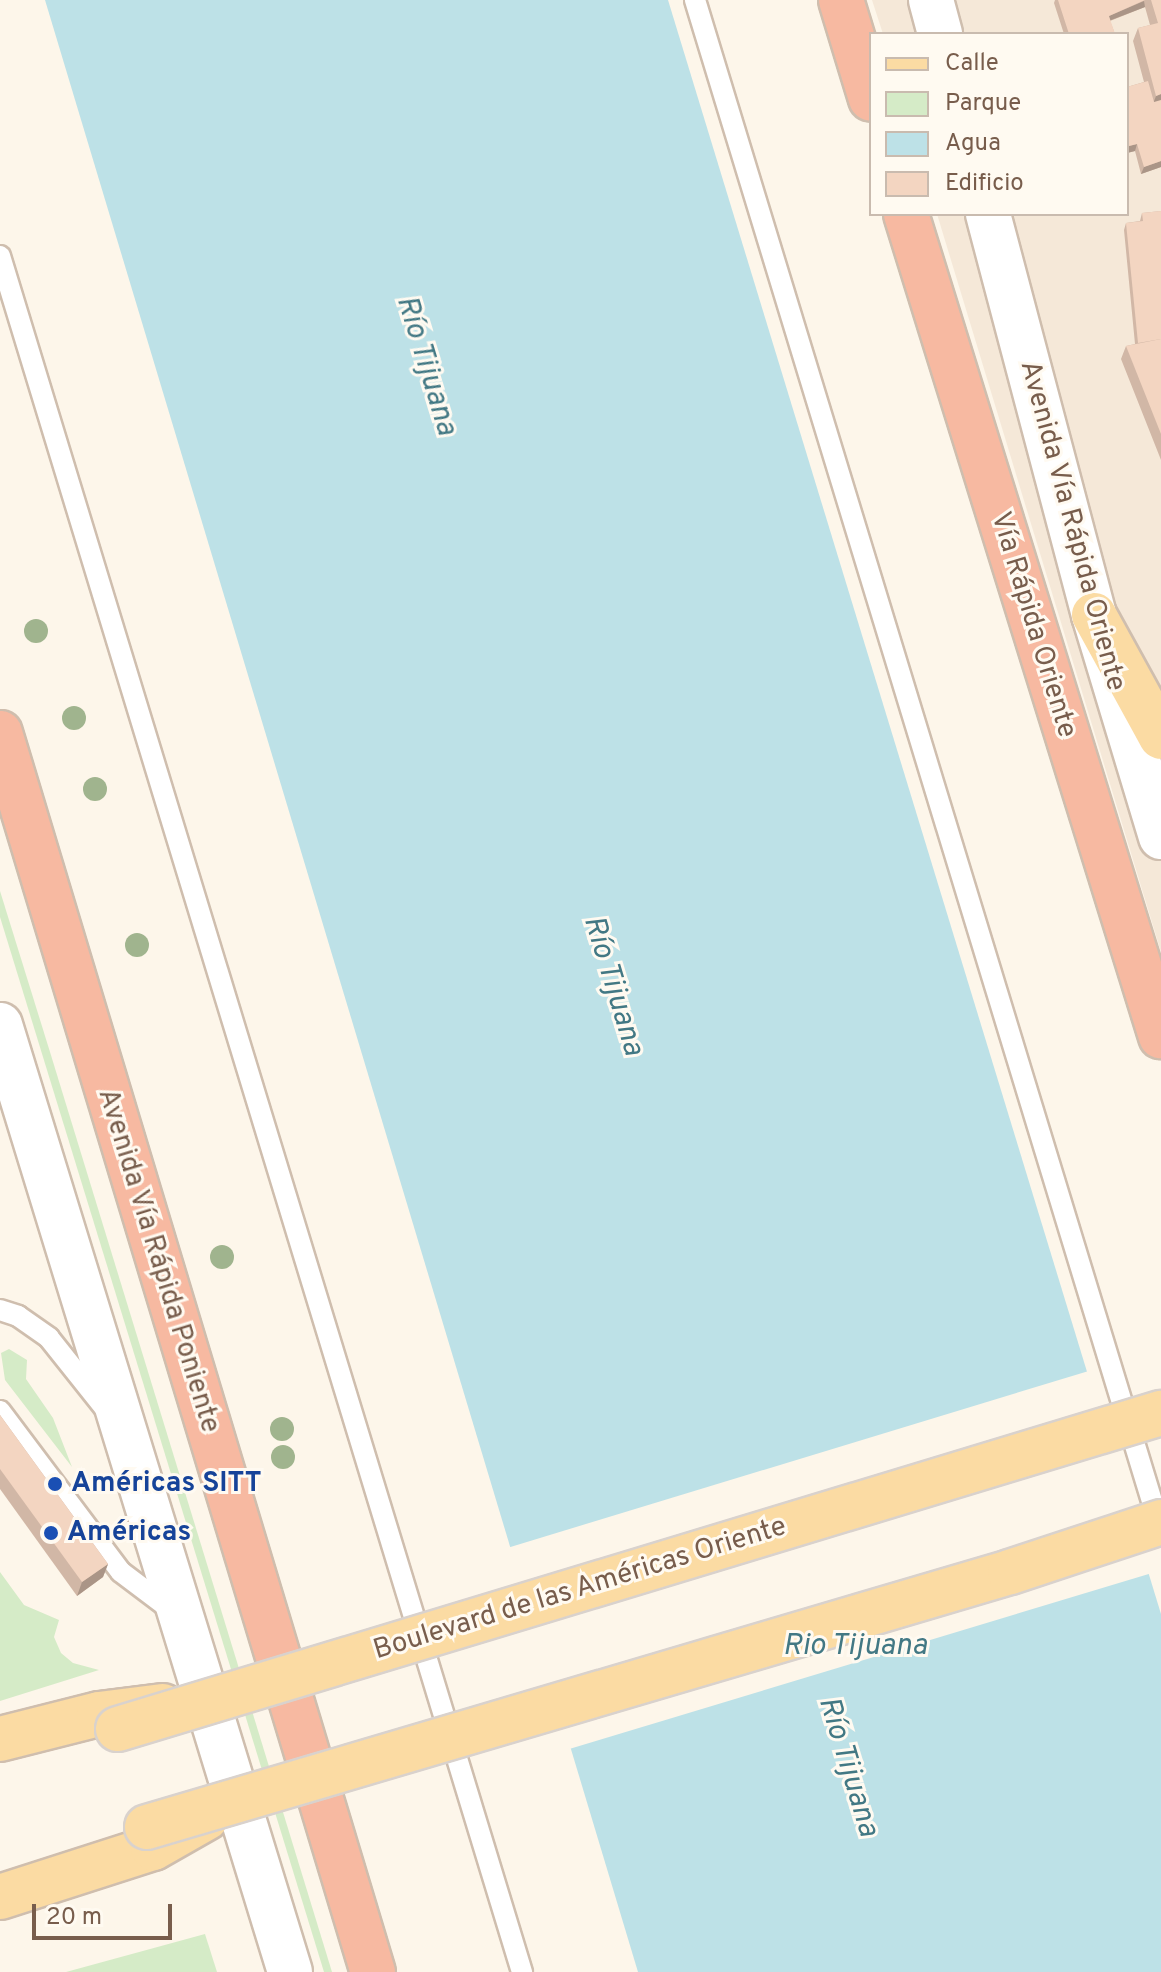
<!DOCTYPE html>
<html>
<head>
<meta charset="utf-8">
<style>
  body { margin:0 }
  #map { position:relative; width:1161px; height:1972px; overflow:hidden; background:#fdf6ea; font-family:Overpass,sans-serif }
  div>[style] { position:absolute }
  .residential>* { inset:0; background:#f5e8d8 }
  .green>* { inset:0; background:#d5ebc7 }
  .water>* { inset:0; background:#bde1e7 }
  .pier>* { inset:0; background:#fdf6ea }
  .roads { filter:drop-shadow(2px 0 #cfbeae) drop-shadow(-2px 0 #cfbeae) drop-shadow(0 2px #cfbeae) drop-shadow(0 -2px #cfbeae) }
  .lane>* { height:20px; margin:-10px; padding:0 10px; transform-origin:10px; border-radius:10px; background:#fff }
  .secondary>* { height:44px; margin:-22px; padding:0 22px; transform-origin:22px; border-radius:22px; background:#fff }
  .primary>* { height:44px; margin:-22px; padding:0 22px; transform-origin:22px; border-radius:22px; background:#fbdba3 }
  .highway>* { height:44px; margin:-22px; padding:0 22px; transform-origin:22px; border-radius:22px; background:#f7b9a1 }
  .bridges { filter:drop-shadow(2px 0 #d9d2cd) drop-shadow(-2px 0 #d9d2cd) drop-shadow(0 2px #d9d2cd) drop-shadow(0 -2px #d9d2cd) }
  .primary-bridge>* { height:44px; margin:-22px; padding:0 22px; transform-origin:22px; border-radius:22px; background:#fbdba3 }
  .trees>* { width:24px; height:24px; margin:-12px; border-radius:50%; background:#a0b48e }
  .wall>* { inset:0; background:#d1b7a6 }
  .shaded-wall>* { inset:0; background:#aa9587 }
  .building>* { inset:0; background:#f3d5c1 }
  .dots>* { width:22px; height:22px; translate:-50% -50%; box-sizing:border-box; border:4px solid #fffaf1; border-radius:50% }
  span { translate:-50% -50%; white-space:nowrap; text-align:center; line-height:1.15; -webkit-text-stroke:6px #fffaf1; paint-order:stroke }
  .street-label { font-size:28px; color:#785d4c }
  .transit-label { font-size:28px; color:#164399; font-weight:700 }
  .left { translate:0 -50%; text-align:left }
  .water-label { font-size:30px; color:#427884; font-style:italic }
  .legend { position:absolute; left:869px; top:32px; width:260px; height:184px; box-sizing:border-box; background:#fffaf1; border:2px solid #c9bbaf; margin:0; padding:10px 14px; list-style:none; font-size:24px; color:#785d4c }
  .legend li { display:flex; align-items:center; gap:16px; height:40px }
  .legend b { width:40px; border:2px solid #c9bbaf }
  .scale { position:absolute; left:32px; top:1904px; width:140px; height:36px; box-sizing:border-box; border:4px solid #785d4c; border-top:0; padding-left:10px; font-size:24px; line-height:28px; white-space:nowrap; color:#785d4c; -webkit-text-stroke:6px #fffaf1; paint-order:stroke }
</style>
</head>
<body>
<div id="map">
  <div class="residential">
    <i style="clip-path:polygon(872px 0,1161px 0,1161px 952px,937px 214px,1127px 214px,1127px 34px,883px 34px)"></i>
  </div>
  <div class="green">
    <i style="clip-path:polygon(0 891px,50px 1052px,332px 1972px,324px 1972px,0 917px)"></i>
    <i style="clip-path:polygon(9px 1349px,27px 1360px,26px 1379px,53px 1418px,72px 1467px,5px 1380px,1px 1353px)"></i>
    <i style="clip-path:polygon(0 1572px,24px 1605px,59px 1620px,54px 1637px,61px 1653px,73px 1663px,99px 1670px,0 1701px)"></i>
    <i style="clip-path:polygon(205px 1934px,217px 1972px,66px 1972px)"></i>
  </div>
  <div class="water">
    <i style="clip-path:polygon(45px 0,668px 0,1161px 1614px,1161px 1972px,638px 1972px)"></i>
  </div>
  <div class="pier">
    <i style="clip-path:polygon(1092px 1370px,1152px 1573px,566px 1750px,507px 1548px)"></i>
  </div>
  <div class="roads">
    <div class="lane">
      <i style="left:695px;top:0;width:1597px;rotate:73.07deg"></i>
      <i style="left:0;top:256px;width:1794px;rotate:73.08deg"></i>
      <i style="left:0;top:1310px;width:19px;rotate:18deg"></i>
      <i style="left:18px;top:1316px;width:38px;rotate:35deg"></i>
      <i style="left:49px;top:1338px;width:87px;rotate:51.5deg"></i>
      <i style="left:0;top:1411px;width:201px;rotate:53.1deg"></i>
      <i style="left:121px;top:1572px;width:66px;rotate:37deg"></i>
    </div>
    <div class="secondary">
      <i style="left:931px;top:0;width:35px;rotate:75deg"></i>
      <i style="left:988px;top:214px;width:415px;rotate:75.2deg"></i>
      <i style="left:1094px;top:615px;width:232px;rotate:73.2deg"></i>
      <i style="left:0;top:1025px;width:990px;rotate:72.97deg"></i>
    </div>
    <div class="primary">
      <i style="left:1094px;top:615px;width:139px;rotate:61.2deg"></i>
      <i style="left:0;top:1739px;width:102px;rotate:-14.2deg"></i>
      <i style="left:99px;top:1714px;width:64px;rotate:-7.2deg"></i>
      <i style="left:0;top:1897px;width:161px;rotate:-17.8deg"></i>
      <i style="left:153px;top:1848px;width:61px;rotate:-29.5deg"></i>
    </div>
    <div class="highway">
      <i style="left:841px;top:0;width:103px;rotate:73.1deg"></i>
      <i style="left:906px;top:214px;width:861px;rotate:72.77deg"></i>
      <i style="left:0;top:733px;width:1294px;rotate:73.25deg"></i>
    </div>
  </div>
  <div class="bridges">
    <div class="primary-bridge">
      <i style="left:118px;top:1729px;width:1090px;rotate:-16.86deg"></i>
      <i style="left:147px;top:1827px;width:900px;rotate:-16.46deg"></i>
      <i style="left:1010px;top:1572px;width:159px;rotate:-18.3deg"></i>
    </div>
  </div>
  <div class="trees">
    <i style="left:36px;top:631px"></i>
    <i style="left:74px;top:718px"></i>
    <i style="left:95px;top:789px"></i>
    <i style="left:137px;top:945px"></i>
    <i style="left:222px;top:1257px"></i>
    <i style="left:282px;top:1429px"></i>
    <i style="left:283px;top:1457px"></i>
  </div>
  <div class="wall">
    <i style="clip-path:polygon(1055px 0,1161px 0,1161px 167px,1141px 174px,1135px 151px,1127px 153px,1127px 87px,1144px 82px,1133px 41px,1138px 28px,1150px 25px,1145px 7px,1110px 21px,1115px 34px,1064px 34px,1054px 3px)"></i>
    <i style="clip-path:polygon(1161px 211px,1161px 460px,1121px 359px,1126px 346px,1135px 344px,1124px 230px,1126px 223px,1140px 221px,1142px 213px)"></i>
    <i style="clip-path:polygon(0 1415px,108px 1564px,103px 1577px,77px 1596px,0 1489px)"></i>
  </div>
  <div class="shaded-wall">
    <i style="clip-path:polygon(1144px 1px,1145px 7px,1106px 22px,1109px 16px)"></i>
    <i style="clip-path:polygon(1161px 94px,1161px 107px,1151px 109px,1156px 96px)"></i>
    <i style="clip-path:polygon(1137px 144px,1135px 151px,1127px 153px,1129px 146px)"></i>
    <i style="clip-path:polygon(1161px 161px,1161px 167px,1141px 174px,1144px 167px)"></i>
    <i style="clip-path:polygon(108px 1564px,103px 1577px,77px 1596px,82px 1582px)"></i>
  </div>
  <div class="building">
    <i style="clip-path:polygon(1058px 0,1145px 0,1109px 16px,1115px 34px,1069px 34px)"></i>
    <i style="clip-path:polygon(1151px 0,1161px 0,1161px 94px,1156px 96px,1138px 28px,1158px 23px)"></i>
    <i style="clip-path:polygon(1148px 81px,1154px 102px,1161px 100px,1161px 161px,1144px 167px,1137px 144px,1129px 146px,1127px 140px,1127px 87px)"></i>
    <i style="clip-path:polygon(1161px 211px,1161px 339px,1138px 343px,1126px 223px,1143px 221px,1142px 213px)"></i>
    <i style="clip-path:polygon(1161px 339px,1161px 434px,1126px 346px)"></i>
    <i style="clip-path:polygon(0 1415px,108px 1564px,82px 1582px,0 1469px)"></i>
  </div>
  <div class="dots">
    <i style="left:55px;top:1484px;background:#1a4fb4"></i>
    <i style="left:51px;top:1533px;background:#1a4fb4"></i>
  </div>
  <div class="street-label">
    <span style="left:1072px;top:526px;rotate:75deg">Avenida Vía Rápida Oriente</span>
    <span style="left:1033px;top:625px;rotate:73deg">Vía Rápida Oriente</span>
    <span style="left:158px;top:1261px;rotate:73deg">Avenida Vía Rápida Poniente</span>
    <span style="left:580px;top:1589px;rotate:-17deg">Boulevard de las Américas Oriente</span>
  </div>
  <div class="transit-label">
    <span class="left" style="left:71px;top:1484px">Américas SITT</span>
    <span class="left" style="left:67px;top:1533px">Américas</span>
  </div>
  <div class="water-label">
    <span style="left:425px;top:366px;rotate:73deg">Río Tijuana</span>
    <span style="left:612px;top:986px;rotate:73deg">Río Tijuana</span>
    <span style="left:855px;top:1647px">Rio Tijuana</span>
    <span style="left:847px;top:1767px;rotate:73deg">Río Tijuana</span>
  </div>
  <ul class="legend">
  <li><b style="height:10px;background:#fbdba3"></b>Calle</li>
  <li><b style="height:22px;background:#d5ebc7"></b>Parque</li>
  <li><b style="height:22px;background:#bde1e7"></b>Agua</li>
  <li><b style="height:22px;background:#f3d5c1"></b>Edificio</li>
  </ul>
  <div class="scale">20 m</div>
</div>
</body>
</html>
